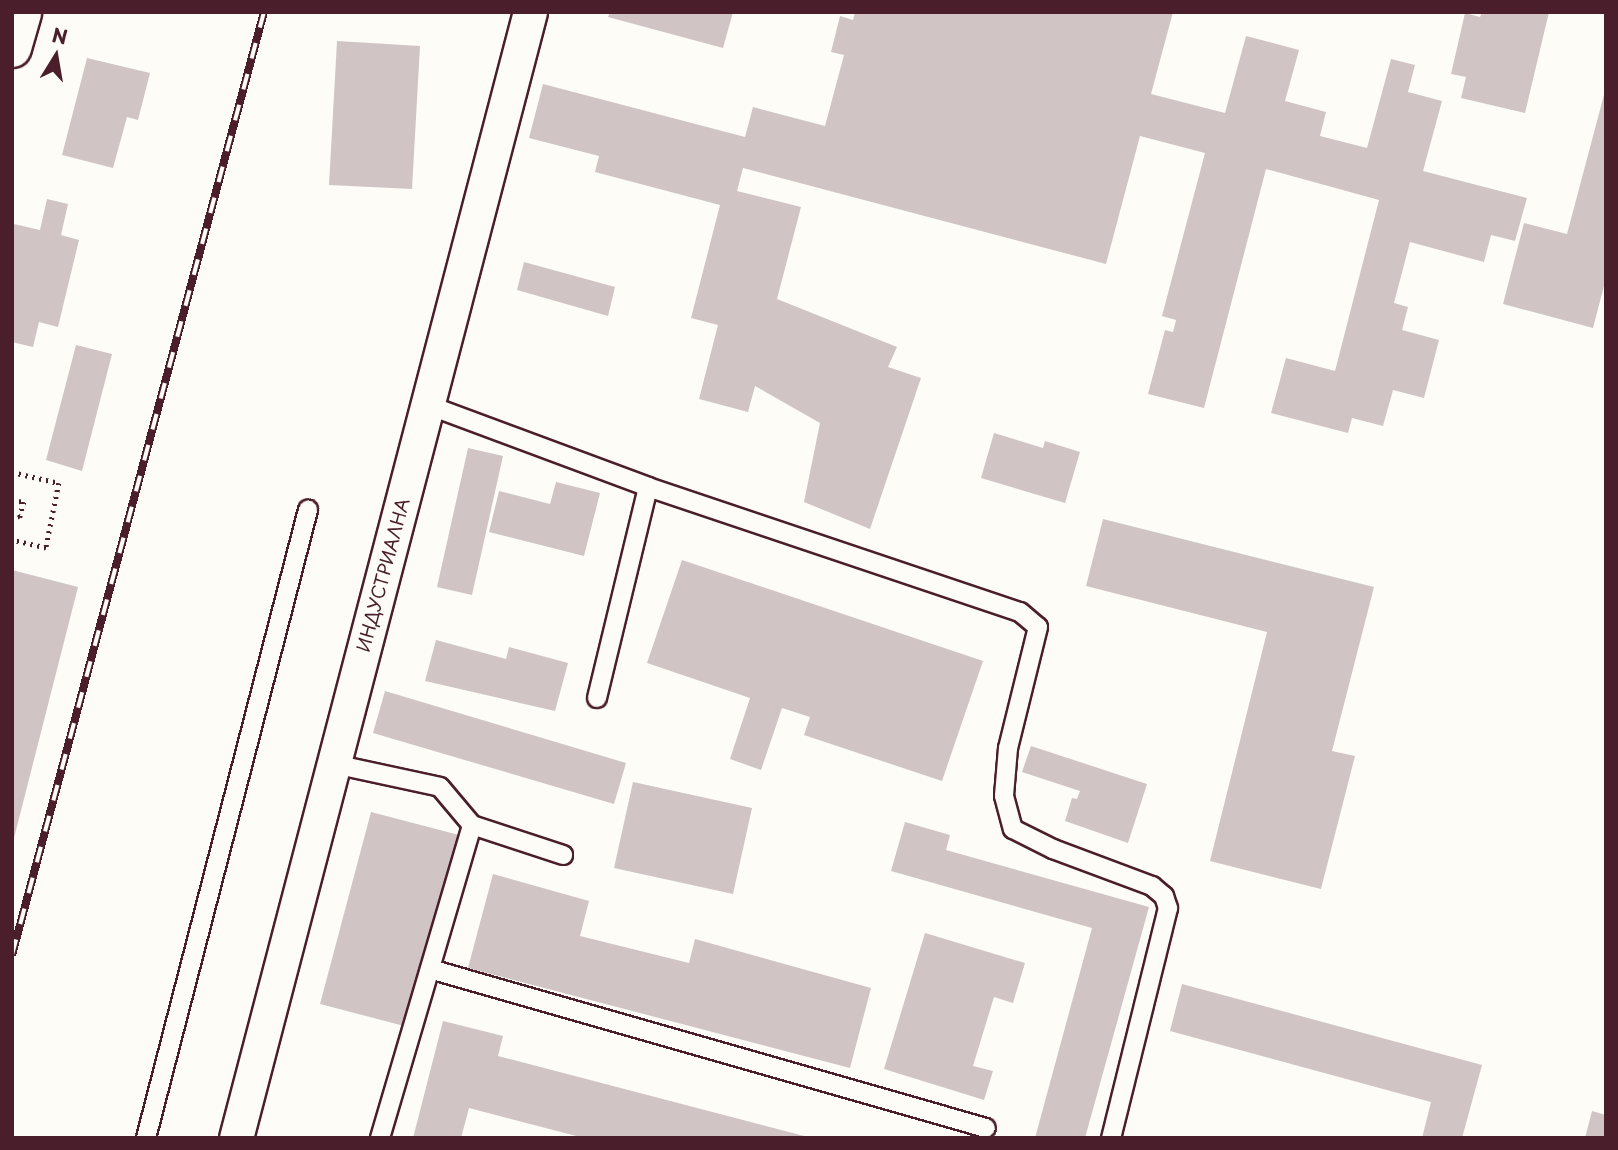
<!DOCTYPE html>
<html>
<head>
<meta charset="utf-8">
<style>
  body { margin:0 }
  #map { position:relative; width:1618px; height:1150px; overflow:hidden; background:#fdfcf7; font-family:"Playpen Sans",sans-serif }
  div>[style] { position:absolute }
  .building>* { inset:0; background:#d0c5c4 }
  .path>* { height:4.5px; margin-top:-2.25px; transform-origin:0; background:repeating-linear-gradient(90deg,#4a1f2b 0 2px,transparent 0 7px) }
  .roads { filter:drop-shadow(2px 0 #4a1f2b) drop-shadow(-2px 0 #4a1f2b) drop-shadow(0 2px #4a1f2b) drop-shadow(0 -2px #4a1f2b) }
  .lane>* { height:18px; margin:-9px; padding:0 9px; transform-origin:9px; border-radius:9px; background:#fdfcf7 }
  .street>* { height:33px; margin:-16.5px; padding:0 16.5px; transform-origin:16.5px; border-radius:16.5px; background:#fdfcf7 }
  .secondary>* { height:38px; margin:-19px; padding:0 19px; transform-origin:19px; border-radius:19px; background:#fdfcf7 }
  .rail>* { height:8px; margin-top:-4px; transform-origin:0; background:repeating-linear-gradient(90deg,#fdfcf7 0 16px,#4a1f2b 0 32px); box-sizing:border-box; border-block:2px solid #4a1f2b }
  span { translate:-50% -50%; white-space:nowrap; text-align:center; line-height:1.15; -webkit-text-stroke:5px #fdfcf7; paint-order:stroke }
  .street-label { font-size:18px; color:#4a1f2b }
  .frame { position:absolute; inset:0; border:14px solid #4a1f2b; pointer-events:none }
  .north { position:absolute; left:21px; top:21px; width:70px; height:70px; -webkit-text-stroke:5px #fdfcf7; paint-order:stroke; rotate:11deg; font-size:19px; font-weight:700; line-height:28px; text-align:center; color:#4a1f2b }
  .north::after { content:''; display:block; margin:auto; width:24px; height:32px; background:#4a1f2b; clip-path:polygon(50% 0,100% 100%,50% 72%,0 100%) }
</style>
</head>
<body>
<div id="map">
  <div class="building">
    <i style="clip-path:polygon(610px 12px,733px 12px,723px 48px,608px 17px)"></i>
    <i style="clip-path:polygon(855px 12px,1173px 12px,1151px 94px,1225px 113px,1246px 36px,1299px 50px,1285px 101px,1326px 112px,1320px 136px,1367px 148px,1391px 59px,1415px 65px,1408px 92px,1442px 101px,1423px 171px,1527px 198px,1515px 241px,1491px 235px,1484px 262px,1410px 242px,1394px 303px,1408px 307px,1402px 330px,1439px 340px,1424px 398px,1393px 390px,1383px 426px,1352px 418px,1348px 433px,1271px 413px,1286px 358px,1335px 371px,1379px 200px,1266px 169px,1204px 408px,1148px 394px,1165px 330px,1173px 332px,1176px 320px,1162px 316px,1205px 153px,1140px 136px,1106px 264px,743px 168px,737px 191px,801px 207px,777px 299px,897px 347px,888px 367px,921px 378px,870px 529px,804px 502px,820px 423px,755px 386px,748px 412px,699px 399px,718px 325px,691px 318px,720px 205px,595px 172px,599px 156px,529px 138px,543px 84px,745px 137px,753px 107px,825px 126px,844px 55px,831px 52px,840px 16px,853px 20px)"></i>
    <i style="clip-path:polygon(1482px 12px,1549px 12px,1525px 113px,1461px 98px,1466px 77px,1451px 74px,1465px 13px,1480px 17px)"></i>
    <i style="clip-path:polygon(337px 41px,420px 46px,412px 189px,329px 185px)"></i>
    <i style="clip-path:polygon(87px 58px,150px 73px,138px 120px,127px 117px,113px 168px,62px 155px)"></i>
    <i style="clip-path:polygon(1605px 91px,1606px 278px,1593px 328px,1503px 304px,1524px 223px,1567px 234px)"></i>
    <i style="clip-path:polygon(47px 199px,68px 204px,61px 235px,79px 240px,58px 327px,39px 322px,33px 347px,12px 342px,12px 233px,14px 224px,40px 230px)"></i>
    <i style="clip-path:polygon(524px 262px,615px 287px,608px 316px,517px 290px)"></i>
    <i style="clip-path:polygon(76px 345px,112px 354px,82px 471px,46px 460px)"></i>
    <i style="clip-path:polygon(994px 433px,1043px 448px,1045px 441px,1080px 452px,1065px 503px,981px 478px)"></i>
    <i style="clip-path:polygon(468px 448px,503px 456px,472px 595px,437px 587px)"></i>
    <i style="clip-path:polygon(556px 482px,600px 493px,584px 556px,489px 532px,499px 491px,550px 504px)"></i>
    <i style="clip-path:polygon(1103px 519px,1374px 587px,1332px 751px,1355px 756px,1321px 889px,1210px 861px,1267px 632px,1086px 586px)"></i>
    <i style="clip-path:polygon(682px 560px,983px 661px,942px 781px,804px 735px,810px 717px,782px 708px,761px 770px,730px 759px,750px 698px,647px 663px)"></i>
    <i style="clip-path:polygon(12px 570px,78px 587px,13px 842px,12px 842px)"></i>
    <i style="clip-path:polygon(436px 640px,506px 659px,509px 647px,568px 663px,555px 711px,425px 681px)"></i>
    <i style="clip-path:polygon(385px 691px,626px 763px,614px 804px,373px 733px)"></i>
    <i style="clip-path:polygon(1031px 746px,1147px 784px,1128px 843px,1065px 821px,1072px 798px,1077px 799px,1080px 791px,1022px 772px)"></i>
    <i style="clip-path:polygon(633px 782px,752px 808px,733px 894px,614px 868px)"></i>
    <i style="clip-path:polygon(371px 812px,459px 835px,408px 1027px,320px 1004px)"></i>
    <i style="clip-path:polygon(905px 822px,950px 835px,946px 850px,1149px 907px,1085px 1138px,1035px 1138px,1092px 928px,891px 871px)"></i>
    <i style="clip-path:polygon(493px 874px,589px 901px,580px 936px,689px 963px,695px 939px,871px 988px,850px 1068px,468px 968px)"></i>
    <i style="clip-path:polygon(925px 933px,1025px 963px,1013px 1003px,994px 997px,973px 1066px,993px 1071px,984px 1100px,884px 1069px)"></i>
    <i style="clip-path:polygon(1182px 984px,1482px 1065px,1462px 1138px,1422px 1138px,1431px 1102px,1170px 1031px)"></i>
    <i style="clip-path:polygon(443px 1021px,503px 1036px,498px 1056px,812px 1138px,584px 1138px,469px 1108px,461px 1138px,413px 1138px)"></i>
    <i style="clip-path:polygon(1592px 1111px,1606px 1115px,1606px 1138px,1585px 1138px)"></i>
  </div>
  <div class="path">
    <i style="left:12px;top:472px;width:48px;rotate:13.2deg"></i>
    <i style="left:59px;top:483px;width:66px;rotate:101.3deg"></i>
    <i style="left:46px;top:548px;width:35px;rotate:-167deg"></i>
    <i style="left:12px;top:500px;width:12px;rotate:9deg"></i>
    <i style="left:24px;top:502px;width:16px;rotate:105deg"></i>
    <i style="left:20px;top:517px;width:8px;rotate:-166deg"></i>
  </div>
  <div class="roads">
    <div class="lane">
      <i style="left:428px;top:405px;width:235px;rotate:20.4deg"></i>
      <i style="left:648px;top:487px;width:392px;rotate:18.6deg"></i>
      <i style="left:1020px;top:612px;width:23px;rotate:40deg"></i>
      <i style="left:1038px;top:627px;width:125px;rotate:103.9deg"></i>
      <i style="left:1008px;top:748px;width:48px;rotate:94.8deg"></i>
      <i style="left:1004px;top:796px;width:34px;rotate:75deg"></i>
      <i style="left:1013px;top:829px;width:45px;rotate:26.6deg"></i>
      <i style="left:1053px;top:849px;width:106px;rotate:20.5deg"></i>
      <i style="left:1152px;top:886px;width:16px;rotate:40deg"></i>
      <i style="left:1164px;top:896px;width:13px;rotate:72deg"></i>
      <i style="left:1168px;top:908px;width:237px;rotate:103.9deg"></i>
      <i style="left:597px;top:698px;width:217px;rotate:-76.4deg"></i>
      <i style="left:334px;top:764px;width:108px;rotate:12.2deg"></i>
      <i style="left:440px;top:787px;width:50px;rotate:49.9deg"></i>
      <i style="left:472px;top:825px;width:96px;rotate:18.2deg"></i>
      <i style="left:430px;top:969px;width:578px;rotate:15.96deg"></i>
      <i style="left:146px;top:1138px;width:649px;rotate:-75.54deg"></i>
      <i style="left:380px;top:1138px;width:326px;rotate:-73.6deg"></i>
    </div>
    <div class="street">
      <i style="left:236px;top:1138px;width:1164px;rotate:-75.37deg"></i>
    </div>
    <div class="secondary">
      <i style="left:12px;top:48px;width:37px;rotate:-74deg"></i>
    </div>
  </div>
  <div class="rail">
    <i style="left:12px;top:955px;width:976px;rotate:-75.04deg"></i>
  </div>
  <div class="street-label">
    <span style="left:383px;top:575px;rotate:-75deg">ИНДУСТРИАЛНА</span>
  </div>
  <div class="frame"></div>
  <div class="north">N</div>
</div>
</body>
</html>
